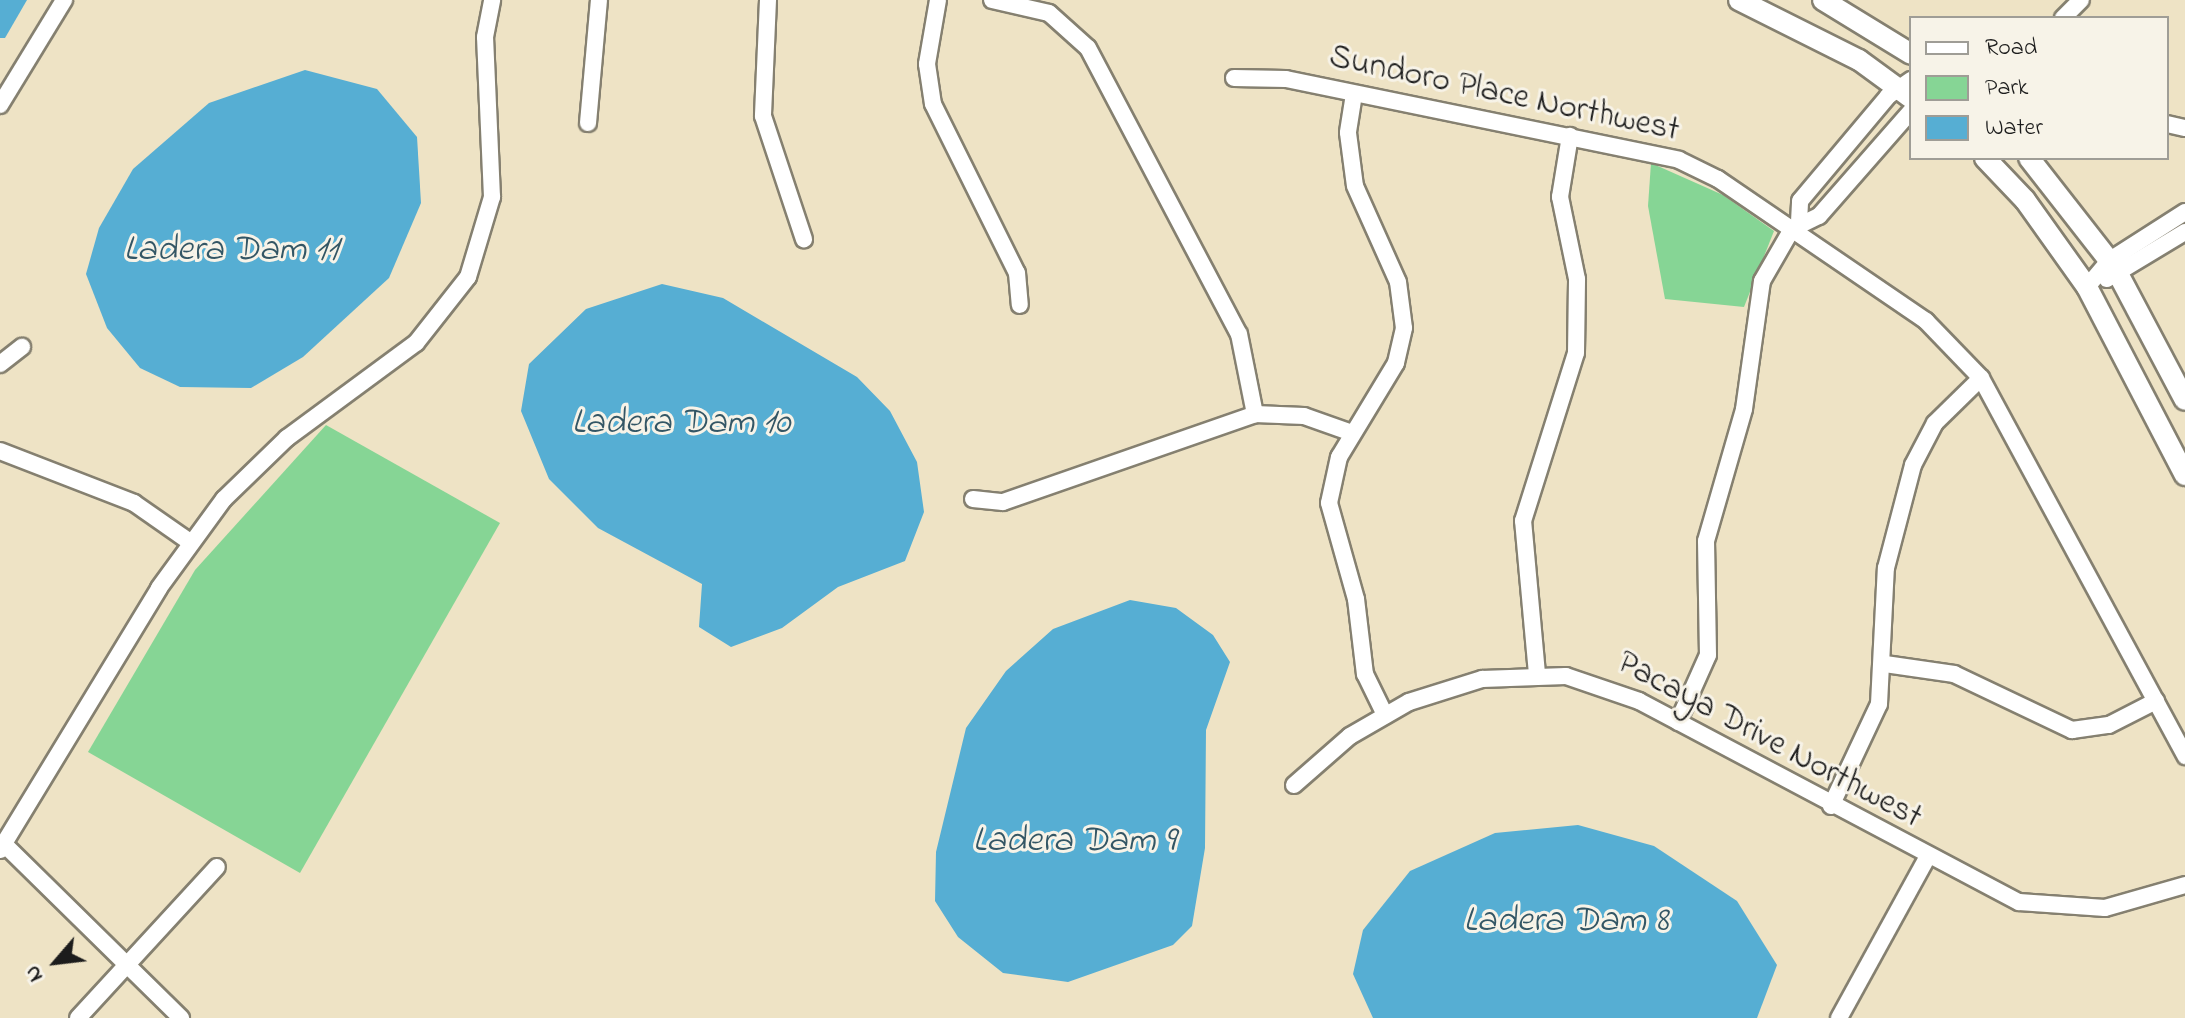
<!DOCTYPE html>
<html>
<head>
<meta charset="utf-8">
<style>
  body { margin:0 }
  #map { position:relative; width:2185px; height:1018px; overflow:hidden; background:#eee3c5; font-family:"Indie Flower",sans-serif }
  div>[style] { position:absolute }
  .green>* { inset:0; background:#86d595 }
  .water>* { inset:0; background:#56aed3 }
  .roads { filter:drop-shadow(2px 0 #858070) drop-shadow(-2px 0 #858070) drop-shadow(0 2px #858070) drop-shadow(0 -2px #858070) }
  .minor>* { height:16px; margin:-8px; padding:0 8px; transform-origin:8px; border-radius:8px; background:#fff }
  .major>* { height:20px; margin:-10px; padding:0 10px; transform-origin:10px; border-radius:10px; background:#fff }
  span { translate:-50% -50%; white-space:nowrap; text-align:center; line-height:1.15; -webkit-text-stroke:6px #f7f3e8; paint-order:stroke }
  .street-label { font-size:34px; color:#1c1c1c }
  .water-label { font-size:36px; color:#335665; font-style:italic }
  .legend { position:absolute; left:1909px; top:16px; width:260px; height:144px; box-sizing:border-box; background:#f7f3e8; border:2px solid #9f9d96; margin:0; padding:10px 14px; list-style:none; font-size:24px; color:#1c1c1c }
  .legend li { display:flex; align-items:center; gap:16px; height:40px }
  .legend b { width:40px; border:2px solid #9f9d96 }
  .north { position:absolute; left:16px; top:922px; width:80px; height:80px; -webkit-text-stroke:6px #f7f3e8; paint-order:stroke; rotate:242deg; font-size:22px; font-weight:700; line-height:32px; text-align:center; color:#1c1c1c }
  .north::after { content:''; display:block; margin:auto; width:28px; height:36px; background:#1c1c1c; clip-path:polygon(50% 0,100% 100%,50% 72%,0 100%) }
</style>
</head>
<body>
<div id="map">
  <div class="green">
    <i style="clip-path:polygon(1651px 163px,1723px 195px,1774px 231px,1744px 307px,1665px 299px,1648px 206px)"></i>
    <i style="clip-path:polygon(326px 425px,500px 523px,300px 873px,88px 752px,195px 570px)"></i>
  </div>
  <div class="water">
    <i style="clip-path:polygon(0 0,27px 0,5px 38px,0 38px)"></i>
    <i style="clip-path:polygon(305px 70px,377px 89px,417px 137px,421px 203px,389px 278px,303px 357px,251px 388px,180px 387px,140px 368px,107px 328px,86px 274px,99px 228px,133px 169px,209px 103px)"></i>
    <i style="clip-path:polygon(662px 284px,723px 298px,857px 377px,890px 411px,917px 462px,924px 512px,905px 561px,838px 587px,782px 628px,731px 647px,699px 627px,702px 584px,598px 528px,549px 479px,521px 411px,529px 364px,586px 309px)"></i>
    <i style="clip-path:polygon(1130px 600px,1176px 608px,1213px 635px,1230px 662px,1206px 730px,1205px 848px,1192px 926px,1173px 945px,1068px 982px,1003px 973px,958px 937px,935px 901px,936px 852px,966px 728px,1006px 671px,1053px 629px)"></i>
    <i style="clip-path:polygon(1578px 825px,1654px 846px,1737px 901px,1777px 965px,1757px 1018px,1373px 1018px,1353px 974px,1363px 930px,1410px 871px,1495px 833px)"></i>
  </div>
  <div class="roads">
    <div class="minor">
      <i style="left:768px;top:0;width:116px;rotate:92.5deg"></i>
      <i style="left:763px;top:116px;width:130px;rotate:71.6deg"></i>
      <i style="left:938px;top:0;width:65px;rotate:99.8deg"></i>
      <i style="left:927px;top:64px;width:40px;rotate:81.5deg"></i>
      <i style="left:933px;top:104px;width:189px;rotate:63.6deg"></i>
      <i style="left:1017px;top:273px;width:32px;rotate:85deg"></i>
      <i style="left:992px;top:0;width:58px;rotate:12.8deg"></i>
      <i style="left:1049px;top:13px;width:52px;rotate:41.9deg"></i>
      <i style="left:1088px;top:48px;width:323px;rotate:62.2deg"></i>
      <i style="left:1239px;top:334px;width:82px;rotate:78.7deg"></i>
      <i style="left:2063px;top:18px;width:25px;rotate:-45deg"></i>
      <i style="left:1234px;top:78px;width:52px;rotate:1.1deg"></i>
      <i style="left:1286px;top:79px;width:401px;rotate:11.6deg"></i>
      <i style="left:1679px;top:160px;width:43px;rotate:26deg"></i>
      <i style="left:1718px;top:179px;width:252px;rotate:34.3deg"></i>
      <i style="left:1926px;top:321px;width:79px;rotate:46deg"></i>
      <i style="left:1981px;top:378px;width:430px;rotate:61.6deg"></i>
      <i style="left:1354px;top:94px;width:39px;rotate:99deg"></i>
      <i style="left:1348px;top:133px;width:53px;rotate:82.5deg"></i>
      <i style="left:1355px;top:186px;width:105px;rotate:65.9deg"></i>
      <i style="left:1398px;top:282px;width:46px;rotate:82.6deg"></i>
      <i style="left:1404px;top:328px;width:36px;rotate:103deg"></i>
      <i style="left:1396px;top:363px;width:110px;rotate:121.2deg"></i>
      <i style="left:1339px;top:457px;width:47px;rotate:102.3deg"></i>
      <i style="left:1329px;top:503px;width:100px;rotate:74.3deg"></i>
      <i style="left:1356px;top:599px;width:76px;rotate:83.2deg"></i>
      <i style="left:1365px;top:674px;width:46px;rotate:64deg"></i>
      <i style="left:0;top:105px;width:123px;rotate:-58.6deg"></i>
      <i style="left:588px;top:123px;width:123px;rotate:-84.9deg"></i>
      <i style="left:2167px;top:124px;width:18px;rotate:13deg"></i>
      <i style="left:1799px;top:222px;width:21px;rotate:-87deg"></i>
      <i style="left:1800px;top:201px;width:137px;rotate:-50deg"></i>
      <i style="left:1888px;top:96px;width:28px;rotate:-35deg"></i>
      <i style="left:2107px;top:279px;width:91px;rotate:-31.1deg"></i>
      <i style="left:2087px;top:287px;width:35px;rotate:-50deg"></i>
      <i style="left:2110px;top:260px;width:89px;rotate:-32.6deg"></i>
      <i style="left:0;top:364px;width:28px;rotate:-38deg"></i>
      <i style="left:0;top:451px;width:144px;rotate:21.2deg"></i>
      <i style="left:134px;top:503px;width:68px;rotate:34.9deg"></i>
      <i style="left:973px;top:499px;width:30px;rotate:6deg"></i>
      <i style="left:1003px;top:502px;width:267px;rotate:-19.2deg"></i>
      <i style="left:1255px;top:414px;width:49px;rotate:2.3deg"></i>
      <i style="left:1304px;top:416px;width:51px;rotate:19.5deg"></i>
      <i style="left:1885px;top:664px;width:70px;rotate:8.2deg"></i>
      <i style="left:1954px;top:674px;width:131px;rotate:25.4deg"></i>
      <i style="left:2072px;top:730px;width:37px;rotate:-8deg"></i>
      <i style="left:2109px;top:725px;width:53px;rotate:-27.1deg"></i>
      <i style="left:1537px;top:674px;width:154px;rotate:-95.2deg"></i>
      <i style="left:1523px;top:521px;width:176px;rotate:-72.5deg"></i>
      <i style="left:1576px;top:353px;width:74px;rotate:-89.2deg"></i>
      <i style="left:1577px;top:279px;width:84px;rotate:-101.7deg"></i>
      <i style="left:1560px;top:197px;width:62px;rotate:-80.7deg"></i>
      <i style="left:1678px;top:722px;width:73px;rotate:-65.9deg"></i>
      <i style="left:1708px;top:655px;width:114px;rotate:-91deg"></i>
      <i style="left:1706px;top:541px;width:137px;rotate:-73.9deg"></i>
      <i style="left:1744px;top:409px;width:129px;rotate:-82deg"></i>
      <i style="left:1762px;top:281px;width:60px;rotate:-60deg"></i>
      <i style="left:1792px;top:229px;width:30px;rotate:-26deg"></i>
      <i style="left:1819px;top:216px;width:140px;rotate:-48.8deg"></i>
      <i style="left:1294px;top:785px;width:74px;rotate:-41.2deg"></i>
      <i style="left:1350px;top:736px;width:68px;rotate:-30deg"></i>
      <i style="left:1409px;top:702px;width:77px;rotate:-17.5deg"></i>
      <i style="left:1482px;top:679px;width:84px;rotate:-2deg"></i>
      <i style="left:1566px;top:676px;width:77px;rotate:18.9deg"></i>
      <i style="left:1639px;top:701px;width:430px;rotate:27.9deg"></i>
      <i style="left:2019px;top:902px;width:86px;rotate:4deg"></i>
      <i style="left:2105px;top:908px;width:83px;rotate:-16deg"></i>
      <i style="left:1831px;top:806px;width:113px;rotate:-64.8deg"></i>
      <i style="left:1879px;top:704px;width:136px;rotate:-87.1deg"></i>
      <i style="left:1886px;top:568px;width:106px;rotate:-75.3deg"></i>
      <i style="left:1913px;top:465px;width:47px;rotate:-62.4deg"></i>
      <i style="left:1935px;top:423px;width:64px;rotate:-44.4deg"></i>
      <i style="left:5px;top:845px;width:247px;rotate:44.5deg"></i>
      <i style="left:0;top:850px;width:306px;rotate:-58.7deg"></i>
      <i style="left:159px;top:588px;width:110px;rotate:-53.9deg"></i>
      <i style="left:224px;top:499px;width:88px;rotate:-44.1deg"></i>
      <i style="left:287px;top:438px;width:160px;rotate:-36.4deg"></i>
      <i style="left:416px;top:343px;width:84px;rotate:-51.8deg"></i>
      <i style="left:468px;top:277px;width:84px;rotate:-73.3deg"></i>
      <i style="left:492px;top:197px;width:160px;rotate:-92.5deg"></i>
      <i style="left:485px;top:37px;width:38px;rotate:-79deg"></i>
      <i style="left:78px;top:1018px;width:205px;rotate:-47.4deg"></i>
      <i style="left:1839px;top:1018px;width:183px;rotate:-61.2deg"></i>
    </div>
    <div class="major">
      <i style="left:1739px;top:0;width:134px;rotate:26.6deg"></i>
      <i style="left:1859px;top:60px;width:64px;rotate:36.2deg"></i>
      <i style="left:1823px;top:0;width:103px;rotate:31.5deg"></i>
      <i style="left:1985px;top:158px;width:58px;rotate:46.4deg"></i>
      <i style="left:2025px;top:200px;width:107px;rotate:54.5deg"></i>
      <i style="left:2087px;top:287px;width:212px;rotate:62.5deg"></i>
      <i style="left:2029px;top:158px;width:140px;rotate:52deg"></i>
      <i style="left:2115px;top:268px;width:149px;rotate:62.1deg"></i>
    </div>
  </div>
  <div class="street-label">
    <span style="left:1504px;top:95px;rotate:12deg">Sundoro Place Northwest</span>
    <span style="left:1769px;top:741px;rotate:28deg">Pacaya Drive Northwest</span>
  </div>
  <div class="water-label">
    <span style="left:231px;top:251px">Ladera Dam 11</span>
    <span style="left:681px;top:424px">Ladera Dam 10</span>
    <span style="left:1074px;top:842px">Ladera Dam 9</span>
    <span style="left:1566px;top:922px">Ladera Dam 8</span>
  </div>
  <ul class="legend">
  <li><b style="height:10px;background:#fff"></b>Road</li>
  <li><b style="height:22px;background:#86d595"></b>Park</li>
  <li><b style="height:22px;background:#56aed3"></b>Water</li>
  </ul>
  <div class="north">N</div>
</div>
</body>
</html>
